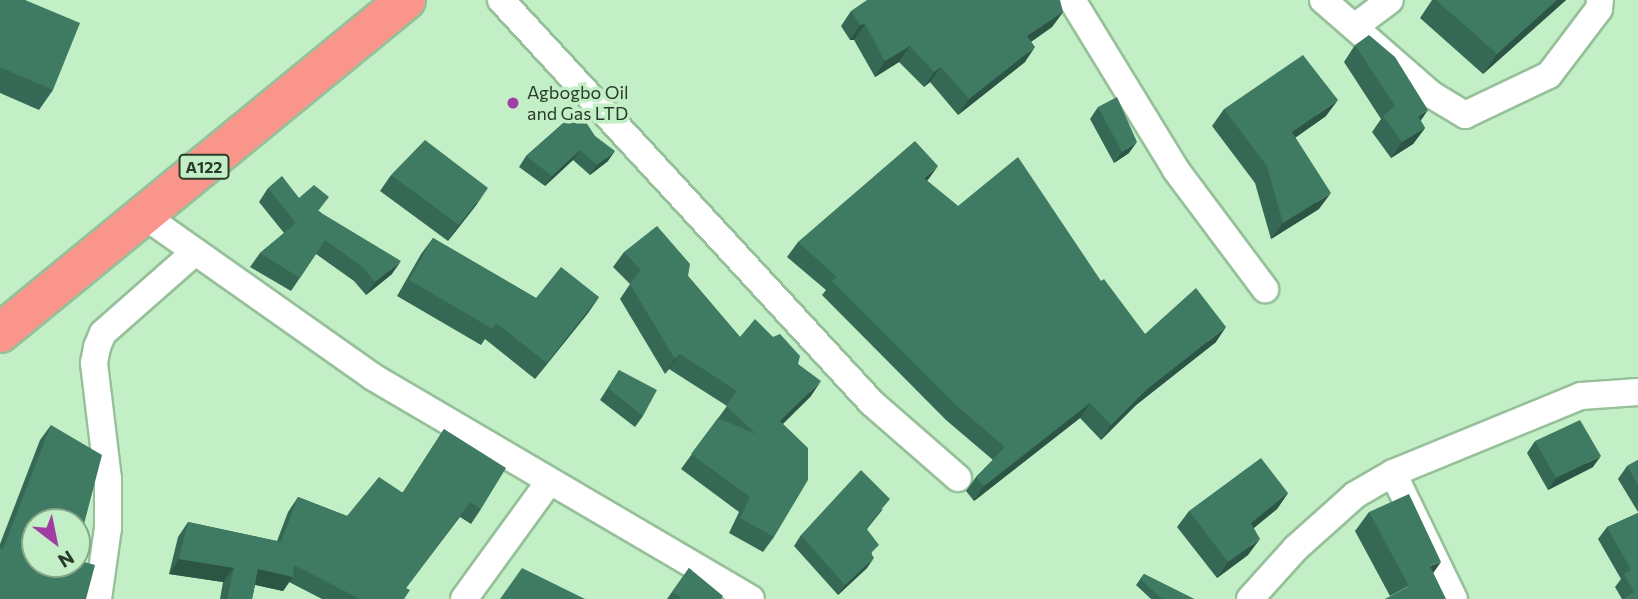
<!DOCTYPE html>
<html>
<head>
<meta charset="utf-8">
<style>
  body { margin:0 }
  #map { position:relative; width:1638px; height:599px; overflow:hidden; background:#c2efc6; font-family:Commissioner,sans-serif }
  div>[style] { position:absolute }
  .roads { filter:drop-shadow(2px 0 #96c099) drop-shadow(-2px 0 #96c099) drop-shadow(0 2px #96c099) drop-shadow(0 -2px #96c099) }
  .minor>* { height:26px; margin:-13px; padding:0 13px; transform-origin:13px; border-radius:13px; background:#fff }
  .highway>* { height:38px; margin:-19px; padding:0 19px; transform-origin:19px; border-radius:19px; background:#fa958b }
  .wall>* { inset:0; background:#366955 }
  .shaded-wall>* { inset:0; background:#2c5545 }
  .building>* { inset:0; background:#3f7a63 }
  .dots>* { width:19px; height:19px; translate:-50% -50%; box-sizing:border-box; border:4px solid #c2efc6; border-radius:50% }
  span { translate:-50% -50%; white-space:nowrap; text-align:center; line-height:1.15; -webkit-text-stroke:7px #c2efc6; paint-order:stroke }
  .shield-label span { padding:2px 5px; background:#c2efc6; border:2px solid; border-radius:5px; -webkit-text-stroke-width:0 }
  .shield-label { font-size:16px; color:#2a3b2b; font-weight:700 }
  .poi-label { font-size:18px; color:#2a3b2b }
  .left { translate:0 -50%; text-align:left }
  .north { position:absolute; left:21px; top:508px; width:70px; height:70px; box-sizing:border-box; background:#c2efc6; border:2px solid #85a788; border-radius:50%; rotate:148deg; font-size:19px; font-weight:700; line-height:28px; text-align:center; color:#2a3b2b }
  .north::after { content:''; display:block; margin:auto; width:24px; height:32px; background:#a13ea4; clip-path:polygon(50% 0,100% 100%,50% 72%,0 100%) }
</style>
</head>
<body>
<div id="map">
  <div class="roads">
    <div class="minor">
      <i style="left:501px;top:0;width:548px;rotate:47.37deg"></i>
      <i style="left:872px;top:403px;width:114px;rotate:41.1deg"></i>
      <i style="left:1072px;top:0;width:199px;rotate:58.5deg"></i>
      <i style="left:1176px;top:170px;width:149px;rotate:53.2deg"></i>
      <i style="left:1323px;top:0;width:145px;rotate:41.1deg"></i>
      <i style="left:1432px;top:95px;width:39px;rotate:31deg"></i>
      <i style="left:1465px;top:115px;width:93px;rotate:-25.5deg"></i>
      <i style="left:1549px;top:75px;width:83px;rotate:-52.9deg"></i>
      <i style="left:1599px;top:9px;width:9px;rotate:-84deg"></i>
      <i style="left:1357px;top:25px;width:41px;rotate:-37.1deg"></i>
      <i style="left:145px;top:216px;width:279px;rotate:35.2deg"></i>
      <i style="left:373px;top:377px;width:438px;rotate:30.4deg"></i>
      <i style="left:1393px;top:473px;width:140px;rotate:64.2deg"></i>
      <i style="left:98px;top:599px;width:72px;rotate:-82deg"></i>
      <i style="left:108px;top:528px;width:49px;rotate:-90deg"></i>
      <i style="left:108px;top:479px;width:117px;rotate:-96.9deg"></i>
      <i style="left:94px;top:363px;width:16px;rotate:-79deg"></i>
      <i style="left:97px;top:347px;width:15px;rotate:-67deg"></i>
      <i style="left:103px;top:333px;width:123px;rotate:-41.4deg"></i>
      <i style="left:464px;top:599px;width:145px;rotate:-54deg"></i>
      <i style="left:1250px;top:599px;width:69px;rotate:-48deg"></i>
      <i style="left:1296px;top:548px;width:79px;rotate:-41.9deg"></i>
      <i style="left:1355px;top:495px;width:44px;rotate:-30.1deg"></i>
      <i style="left:1393px;top:473px;width:203px;rotate:-22.3deg"></i>
      <i style="left:1581px;top:396px;width:57px;rotate:-4deg"></i>
    </div>
    <div class="highway">
      <i style="left:0;top:333px;width:525px;rotate:-39.36deg"></i>
    </div>
  </div>
  <div class="wall">
    <i style="clip-path:polygon(0 0,53px 90px,39px 110px,0 93px)"></i>
    <i style="clip-path:polygon(1432px 0,1566px 0,1483px 74px,1420px 18px)"></i>
    <i style="clip-path:polygon(851px 11px,1063px 12px,1052px 27px,1031px 42px,1025px 62px,958px 115px,930px 82px,924px 87px,899px 62px,875px 77px,854px 40px,850px 40px,841px 26px)"></i>
    <i style="clip-path:polygon(1355px 45px,1421px 121px,1425px 128px,1413px 144px,1391px 158px,1372px 132px,1381px 119px,1344px 62px)"></i>
    <i style="clip-path:polygon(1098px 107px,1129px 153px,1114px 163px,1090px 119px)"></i>
    <i style="clip-path:polygon(1224px 109px,1326px 116px,1295px 138px,1319px 209px,1271px 239px,1255px 183px,1212px 126px)"></i>
    <i style="clip-path:polygon(578px 110px,608px 161px,590px 175px,573px 160px,545px 186px,519px 167px,526px 156px)"></i>
    <i style="clip-path:polygon(391px 175px,477px 204px,448px 241px,380px 191px)"></i>
    <i style="clip-path:polygon(927px 181px,958px 206px,1101px 281px,1145px 334px,1216px 342px,1136px 405px,1101px 440px,1080px 418px,974px 501px,966px 491px,976px 477px,993px 460px,946px 420px,822px 295px,826px 290px,787px 257px,798px 242px)"></i>
    <i style="clip-path:polygon(268px 188px,299px 198px,319px 211px,392px 274px,366px 295px,354px 281px,316px 254px,291px 291px,250px 267px,260px 253px,284px 233px,259px 202px)"></i>
    <i style="clip-path:polygon(433px 238px,536px 298px,599px 297px,588px 313px,535px 379px,485px 339px,481px 345px,397px 296px,421px 254px)"></i>
    <i style="clip-path:polygon(624px 252px,688px 276px,740px 337px,798px 364px,811px 396px,783px 424px,774px 537px,763px 552px,729px 533px,739px 512px,681px 469px,727px 406px,669px 369px,665px 374px,620px 299px,630px 284px,613px 267px)"></i>
    <i style="clip-path:polygon(619px 370px,643px 416px,635px 427px,600px 400px)"></i>
    <i style="clip-path:polygon(51px 425px,35px 522px,0 599px,0 544px,40px 440px)"></i>
    <i style="clip-path:polygon(444px 429px,481px 509px,471px 524px,460px 517px,406px 588px,404px 599px,322px 599px,289px 582px,283px 591px,255px 585px,252px 599px,220px 599px,223px 582px,169px 574px,178px 537px,188px 522px,277px 541px,288px 512px,298px 497px,347px 516px,403px 492px)"></i>
    <i style="clip-path:polygon(1535px 441px,1593px 467px,1548px 490px,1527px 453px)"></i>
    <i style="clip-path:polygon(1638px 460px,1638px 512px,1618px 479px,1627px 466px)"></i>
    <i style="clip-path:polygon(1288px 493px,1277px 509px,1254px 528px,1248px 555px,1217px 578px,1177px 527px,1189px 511px)"></i>
    <i style="clip-path:polygon(883px 509px,867px 529px,872px 555px,867px 568px,838px 595px,794px 546px,801px 535px)"></i>
    <i style="clip-path:polygon(1369px 512px,1433px 573px,1390px 596px,1355px 531px)"></i>
    <i style="clip-path:polygon(1638px 513px,1638px 599px,1622px 599px,1615px 587px,1621px 579px,1598px 539px,1607px 527px)"></i>
    <i style="clip-path:polygon(689px 568px,721px 599px,667px 599px)"></i>
    <i style="clip-path:polygon(1144px 574px,1194px 599px,1151px 599px,1136px 585px)"></i>
  </div>
  <div class="shaded-wall">
    <i style="clip-path:polygon(1557px 0,1566px 0,1483px 74px,1497px 54px)"></i>
    <i style="clip-path:polygon(1063px 12px,1052px 27px,1016px 52px,1027px 36px)"></i>
    <i style="clip-path:polygon(865px 24px,854px 40px,850px 40px,860px 25px)"></i>
    <i style="clip-path:polygon(910px 46px,899px 62px,875px 77px,885px 61px)"></i>
    <i style="clip-path:polygon(1035px 47px,1025px 62px,958px 115px,969px 99px)"></i>
    <i style="clip-path:polygon(941px 67px,930px 82px,924px 87px,934px 72px)"></i>
    <i style="clip-path:polygon(1338px 100px,1326px 116px,1280px 148px,1292px 132px)"></i>
    <i style="clip-path:polygon(1428px 110px,1417px 126px,1418px 116px)"></i>
    <i style="clip-path:polygon(1425px 128px,1413px 144px,1391px 158px,1402px 142px)"></i>
    <i style="clip-path:polygon(1137px 142px,1129px 153px,1114px 163px,1122px 152px)"></i>
    <i style="clip-path:polygon(580px 150px,573px 160px,545px 186px,552px 176px)"></i>
    <i style="clip-path:polygon(615px 151px,608px 161px,590px 175px,597px 165px)"></i>
    <i style="clip-path:polygon(938px 166px,928px 180px,914px 192px,924px 178px)"></i>
    <i style="clip-path:polygon(488px 188px,477px 204px,448px 241px,459px 225px)"></i>
    <i style="clip-path:polygon(1331px 193px,1319px 209px,1271px 239px,1283px 223px)"></i>
    <i style="clip-path:polygon(401px 261px,392px 274px,366px 295px,375px 282px)"></i>
    <i style="clip-path:polygon(599px 297px,588px 313px,535px 379px,547px 363px)"></i>
    <i style="clip-path:polygon(1226px 327px,1216px 342px,1136px 405px,1101px 440px,1111px 425px,1146px 390px)"></i>
    <i style="clip-path:polygon(680px 354px,669px 369px,665px 374px,675px 359px)"></i>
    <i style="clip-path:polygon(821px 381px,811px 396px,770px 436px,780px 421px)"></i>
    <i style="clip-path:polygon(1090px 403px,1080px 418px,974px 501px,984px 486px)"></i>
    <i style="clip-path:polygon(1601px 456px,1593px 467px,1548px 490px,1556px 478px)"></i>
    <i style="clip-path:polygon(1288px 493px,1277px 509px,1240px 539px,1251px 523px)"></i>
    <i style="clip-path:polygon(1260px 539px,1248px 555px,1217px 578px,1228px 562px)"></i>
    <i style="clip-path:polygon(874px 558px,867px 568px,838px 595px,845px 585px)"></i>
    <i style="clip-path:polygon(179px 559px,234px 568px,223px 582px,169px 574px)"></i>
    <i style="clip-path:polygon(1441px 562px,1427px 582px,1430px 566px)"></i>
    <i style="clip-path:polygon(258px 569px,293px 577px,283px 591px,248px 583px)"></i>
  </div>
  <div class="building">
    <i style="clip-path:polygon(0 0,25px 0,80px 23px,53px 90px,0 67px)"></i>
    <i style="clip-path:polygon(867px 0,1060px 0,1063px 12px,1027px 36px,1035px 47px,969px 99px,941px 67px,934px 72px,910px 46px,885px 61px,865px 24px,860px 25px,851px 11px)"></i>
    <i style="clip-path:polygon(1436px 0,1557px 0,1497px 54px)"></i>
    <i style="clip-path:polygon(1369px 35px,1395px 57px,1428px 110px,1418px 116px,1425px 128px,1402px 142px,1383px 116px,1395px 106px,1355px 45px)"></i>
    <i style="clip-path:polygon(1303px 55px,1338px 100px,1292px 132px,1331px 193px,1283px 223px,1267px 166px,1224px 109px)"></i>
    <i style="clip-path:polygon(1117px 97px,1137px 142px,1122px 152px,1098px 107px)"></i>
    <i style="clip-path:polygon(578px 110px,595px 136px,615px 151px,597px 165px,580px 150px,552px 176px,526px 156px)"></i>
    <i style="clip-path:polygon(425px 140px,488px 188px,459px 225px,391px 175px)"></i>
    <i style="clip-path:polygon(915px 141px,938px 166px,924px 178px,958px 206px,1018px 157px,1101px 281px,1104px 279px,1145px 334px,1196px 288px,1226px 327px,1146px 390px,1111px 425px,1090px 403px,984px 486px,976px 477px,1005px 447px,956px 405px,832px 281px,837px 277px,798px 242px)"></i>
    <i style="clip-path:polygon(282px 176px,299px 198px,314px 185px,329px 197px,318px 211px,401px 261px,375px 282px,364px 268px,325px 240px,300px 278px,260px 253px,296px 223px,268px 188px)"></i>
    <i style="clip-path:polygon(657px 226px,690px 264px,688px 276px,740px 337px,755px 319px,773px 337px,780px 334px,800px 356px,798px 364px,821px 381px,780px 421px,808px 448px,808px 480px,774px 537px,740px 518px,750px 497px,691px 454px,718px 418px,756px 434px,726px 406px,737px 391px,680px 354px,675px 359px,630px 284px,641px 270px,624px 252px)"></i>
    <i style="clip-path:polygon(433px 238px,536px 298px,561px 267px,599px 297px,547px 363px,496px 323px,493px 329px,409px 280px)"></i>
    <i style="clip-path:polygon(619px 370px,657px 390px,643px 416px,608px 388px)"></i>
    <i style="clip-path:polygon(1580px 420px,1601px 456px,1556px 478px,1535px 441px)"></i>
    <i style="clip-path:polygon(51px 425px,102px 455px,77px 551px,77px 522px,35px 522px,35px 564px,77px 564px,77px 560px,95px 565px,86px 599px,0 599px,0 549px,3px 549px)"></i>
    <i style="clip-path:polygon(444px 429px,506px 468px,481px 509px,470px 502px,406px 588px,410px 590px,404px 599px,360px 599px,294px 565px,293px 577px,258px 569px,252px 599px,227px 599px,234px 568px,179px 559px,188px 522px,281px 542px,298px 497px,347px 516px,379px 477px,403px 493px)"></i>
    <i style="clip-path:polygon(1261px 458px,1288px 493px,1251px 523px,1260px 539px,1228px 562px,1189px 511px)"></i>
    <i style="clip-path:polygon(1638px 460px,1638px 485px,1627px 466px)"></i>
    <i style="clip-path:polygon(861px 470px,890px 499px,866px 528px,879px 545px,871px 553px,874px 558px,845px 585px,801px 535px)"></i>
    <i style="clip-path:polygon(1409px 494px,1441px 562px,1430px 566px,1446px 599px,1385px 599px,1409px 586px,1369px 512px)"></i>
    <i style="clip-path:polygon(1638px 513px,1638px 599px,1623px 599px,1634px 592px,1624px 574px,1631px 570px,1607px 527px)"></i>
    <i style="clip-path:polygon(522px 568px,585px 599px,500px 599px)"></i>
    <i style="clip-path:polygon(689px 568px,723px 596px,721px 599px,679px 599px,681px 597px,672px 592px)"></i>
    <i style="clip-path:polygon(1144px 574px,1194px 599px,1162px 599px,1140px 579px)"></i>
  </div>
  <div class="dots">
    <i style="left:513px;top:103px;background:#a13ea4"></i>
  </div>
  <div class="shield-label">
    <span style="left:204px;top:167px">A122</span>
  </div>
  <div class="poi-label">
    <span class="left" style="left:527px;top:103px">Agbogbo Oil<br>and Gas LTD</span>
  </div>
  <div class="north">N</div>
</div>
</body>
</html>
